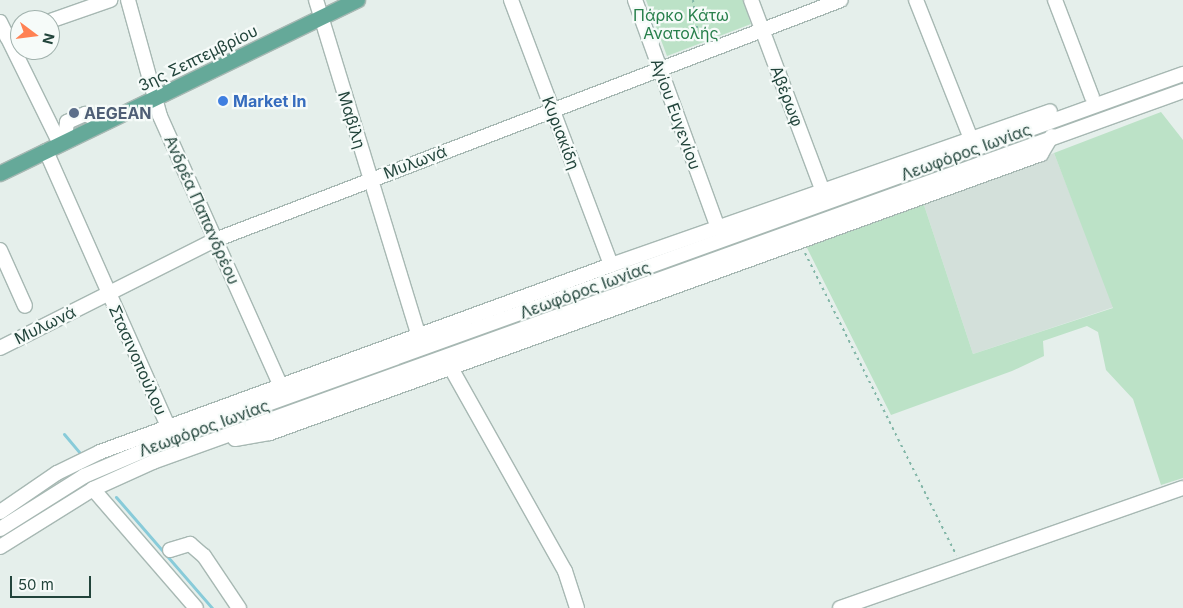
<!DOCTYPE html>
<html>
<head>
<meta charset="utf-8">
<style>
  body { margin:0 }
  #map { position:relative; width:1183px; height:608px; overflow:hidden; background:#e5efeb; font-family:Inter,sans-serif }
  div>[style] { position:absolute }
  .built>* { inset:0; background:#d3e0da }
  .green>* { inset:0; background:#bce2c7 }
  .stream>* { height:3px; margin:-1.5px; padding:0 1.5px; transform-origin:1.5px; border-radius:1.5px; background:#88cbd9 }
  .path>* { height:2px; margin-top:-1px; transform-origin:0; background:repeating-linear-gradient(90deg,#82b6a7 0 2.5px,transparent 0 6.5px) }
  .roads { filter:drop-shadow(1px 0 #a7b8b3) drop-shadow(-1px 0 #a7b8b3) drop-shadow(0 1px #a7b8b3) drop-shadow(0 -1px #a7b8b3) }
  .minor>* { height:14px; margin:-7px; padding:0 7px; transform-origin:7px; border-radius:7px; background:#fff }
  .major>* { height:15px; margin:-7.5px; padding:0 7.5px; transform-origin:7.5px; border-radius:7.5px; background:#65a999 }
  .dots>* { width:14px; height:14px; translate:-50% -50%; box-sizing:border-box; border:2px solid #f6fbf9; border-radius:50% }
  span { translate:-50% -50%; white-space:nowrap; text-align:center; line-height:1.15; -webkit-text-stroke:4.5px #f6fbf9; paint-order:stroke }
  .park-label { font-size:16px; color:#277f4b }
  .street-label { font-size:16px; color:#22443b }
  .shop-label { font-size:16px; color:#366cbe; font-weight:700 }
  .left { translate:0 -50%; text-align:left }
  .service-label { font-size:16px; color:#4e5e75; font-weight:700 }
  .north { position:absolute; left:10px; top:10px; width:50px; height:50px; box-sizing:border-box; background:#f6fbf9; border:1px solid #a1b2ad; border-radius:50%; rotate:105deg; font-size:14px; font-weight:700; line-height:20px; text-align:center; color:#22443b }
  .north::after { content:''; display:block; margin:auto; width:18px; height:22px; background:#ff8153; clip-path:polygon(50% 0,100% 100%,50% 72%,0 100%) }
  .scale { position:absolute; left:10px; top:576px; width:81px; height:22px; box-sizing:border-box; border:2px solid #22443b; border-top:0; padding-left:6px; font-size:15px; line-height:18px; white-space:nowrap; color:#22443b; -webkit-text-stroke:4px #f6fbf9; paint-order:stroke }
</style>
</head>
<body>
<div id="map">
  <div class="built">
    <i style="clip-path:polygon(1054px 153px,1114px 307px,973px 354px,923px 202px)"></i>
  </div>
  <div class="green">
    <i style="clip-path:polygon(646px 0,743px 0,751px 24px,667px 56px)"></i>
    <i style="clip-path:polygon(1161px 112px,1183px 140px,1183px 478px,1161px 485px,1133px 399px,1106px 370px,1098px 332px,1087px 326px,1043px 341px,1044px 356px,1012px 371px,891px 415px,805px 244px,923px 202px,973px 354px,1113px 308px,1054px 153px)"></i>
  </div>
  <div class="stream">
    <i style="left:64px;top:434px;width:25px;rotate:50deg"></i>
    <i style="left:116px;top:497px;width:147px;rotate:49.1deg"></i>
  </div>
  <div class="path">
    <i style="left:693px;top:0;width:41px;rotate:81.7deg"></i>
    <i style="left:805px;top:253px;width:338px;rotate:63.4deg"></i>
  </div>
  <div class="roads">
    <div class="minor">
      <i style="left:128px;top:0;width:120px;rotate:74.6deg"></i>
      <i style="left:160px;top:116px;width:297px;rotate:65.9deg"></i>
      <i style="left:316px;top:0;width:352px;rotate:73deg"></i>
      <i style="left:511px;top:0;width:283px;rotate:69.3deg"></i>
      <i style="left:635px;top:0;width:243px;rotate:70deg"></i>
      <i style="left:751px;top:0;width:205px;rotate:69.4deg"></i>
      <i style="left:916px;top:0;width:149px;rotate:68.4deg"></i>
      <i style="left:1055px;top:0;width:104px;rotate:69.1deg"></i>
      <i style="left:50px;top:21px;width:64px;rotate:-19.3deg"></i>
      <i style="left:0;top:22px;width:136px;rotate:63.8deg"></i>
      <i style="left:7px;top:37px;width:14px;rotate:-21deg"></i>
      <i style="left:64px;top:142px;width:20px;rotate:-81deg"></i>
      <i style="left:67px;top:122px;width:20px;rotate:-24deg"></i>
      <i style="left:85px;top:114px;width:21px;rotate:25deg"></i>
      <i style="left:46px;top:151px;width:301px;rotate:66.1deg"></i>
      <i style="left:0;top:250px;width:61px;rotate:65.9deg"></i>
      <i style="left:0;top:348px;width:241px;rotate:-26.7deg"></i>
      <i style="left:215px;top:240px;width:670px;rotate:-20.98deg"></i>
      <i style="left:451px;top:368px;width:233px;rotate:60.7deg"></i>
      <i style="left:565px;top:571px;width:39px;rotate:72deg"></i>
      <i style="left:235px;top:439px;width:36px;rotate:-10deg"></i>
      <i style="left:270px;top:433px;width:820px;rotate:-19.89deg"></i>
      <i style="left:1041px;top:154px;width:21px;rotate:-59deg"></i>
      <i style="left:93px;top:489px;width:157px;rotate:49.1deg"></i>
      <i style="left:0;top:512px;width:69px;rotate:-34.4deg"></i>
      <i style="left:57px;top:473px;width:48px;rotate:-26deg"></i>
      <i style="left:100px;top:452px;width:544px;rotate:-20.1deg"></i>
      <i style="left:611px;top:265px;width:465px;rotate:-19.3deg"></i>
      <i style="left:0;top:529px;width:99px;rotate:-32.2deg"></i>
      <i style="left:84px;top:476px;width:97px;rotate:-23.1deg"></i>
      <i style="left:173px;top:438px;width:1074px;rotate:-19.82deg"></i>
      <i style="left:0;top:547px;width:110px;rotate:-31.9deg"></i>
      <i style="left:93px;top:489px;width:66px;rotate:-24.2deg"></i>
      <i style="left:153px;top:462px;width:1095px;rotate:-19.81deg"></i>
      <i style="left:170px;top:550px;width:21px;rotate:-17deg"></i>
      <i style="left:190px;top:544px;width:18px;rotate:41deg"></i>
      <i style="left:204px;top:556px;width:63px;rotate:56.1deg"></i>
      <i style="left:840px;top:608px;width:363px;rotate:-19.3deg"></i>
    </div>
    <div class="major">
      <i style="left:0;top:173px;width:397px;rotate:-25.9deg"></i>
    </div>
  </div>
  <div class="dots">
    <i style="left:223px;top:101px;background:#3f7fe0"></i>
    <i style="left:74px;top:113px;background:#5c6f8a"></i>
  </div>
  <div class="park-label">
    <span style="left:681px;top:24px">Πάρκο Κάτω<br>Ανατολής</span>
  </div>
  <div class="street-label">
    <span style="left:198px;top:58px;rotate:-26deg">3ης Σεπτεμβρίου</span>
    <span style="left:787px;top:96px;rotate:69deg">Αβέρωφ</span>
    <span style="left:676px;top:114px;rotate:70deg">Αγίου Ευγενίου</span>
    <span style="left:352px;top:120px;rotate:73deg">Μαβίλη</span>
    <span style="left:561px;top:133px;rotate:69deg">Κυριακίδη</span>
    <span style="left:966px;top:152px;rotate:-20deg">Λεωφόρος Ιωνίας</span>
    <span style="left:415px;top:162px;rotate:-21deg">Μυλωνά</span>
    <span style="left:202px;top:210px;rotate:66deg">Ανδρέα Παπανδρέου</span>
    <span style="left:585px;top:290px;rotate:-20deg">Λεωφόρος Ιωνίας</span>
    <span style="left:45px;top:325px;rotate:-26deg">Μυλωνά</span>
    <span style="left:138px;top:360px;rotate:66deg">Στασινοπούλου</span>
    <span style="left:204px;top:428px;rotate:-20deg">Λεωφόρος Ιωνίας</span>
  </div>
  <div class="shop-label">
    <span class="left" style="left:233px;top:101px">Market In</span>
  </div>
  <div class="service-label">
    <span class="left" style="left:84px;top:113px">AEGEAN</span>
  </div>
  <div class="north">N</div>
  <div class="scale">50 m</div>
</div>
</body>
</html>
